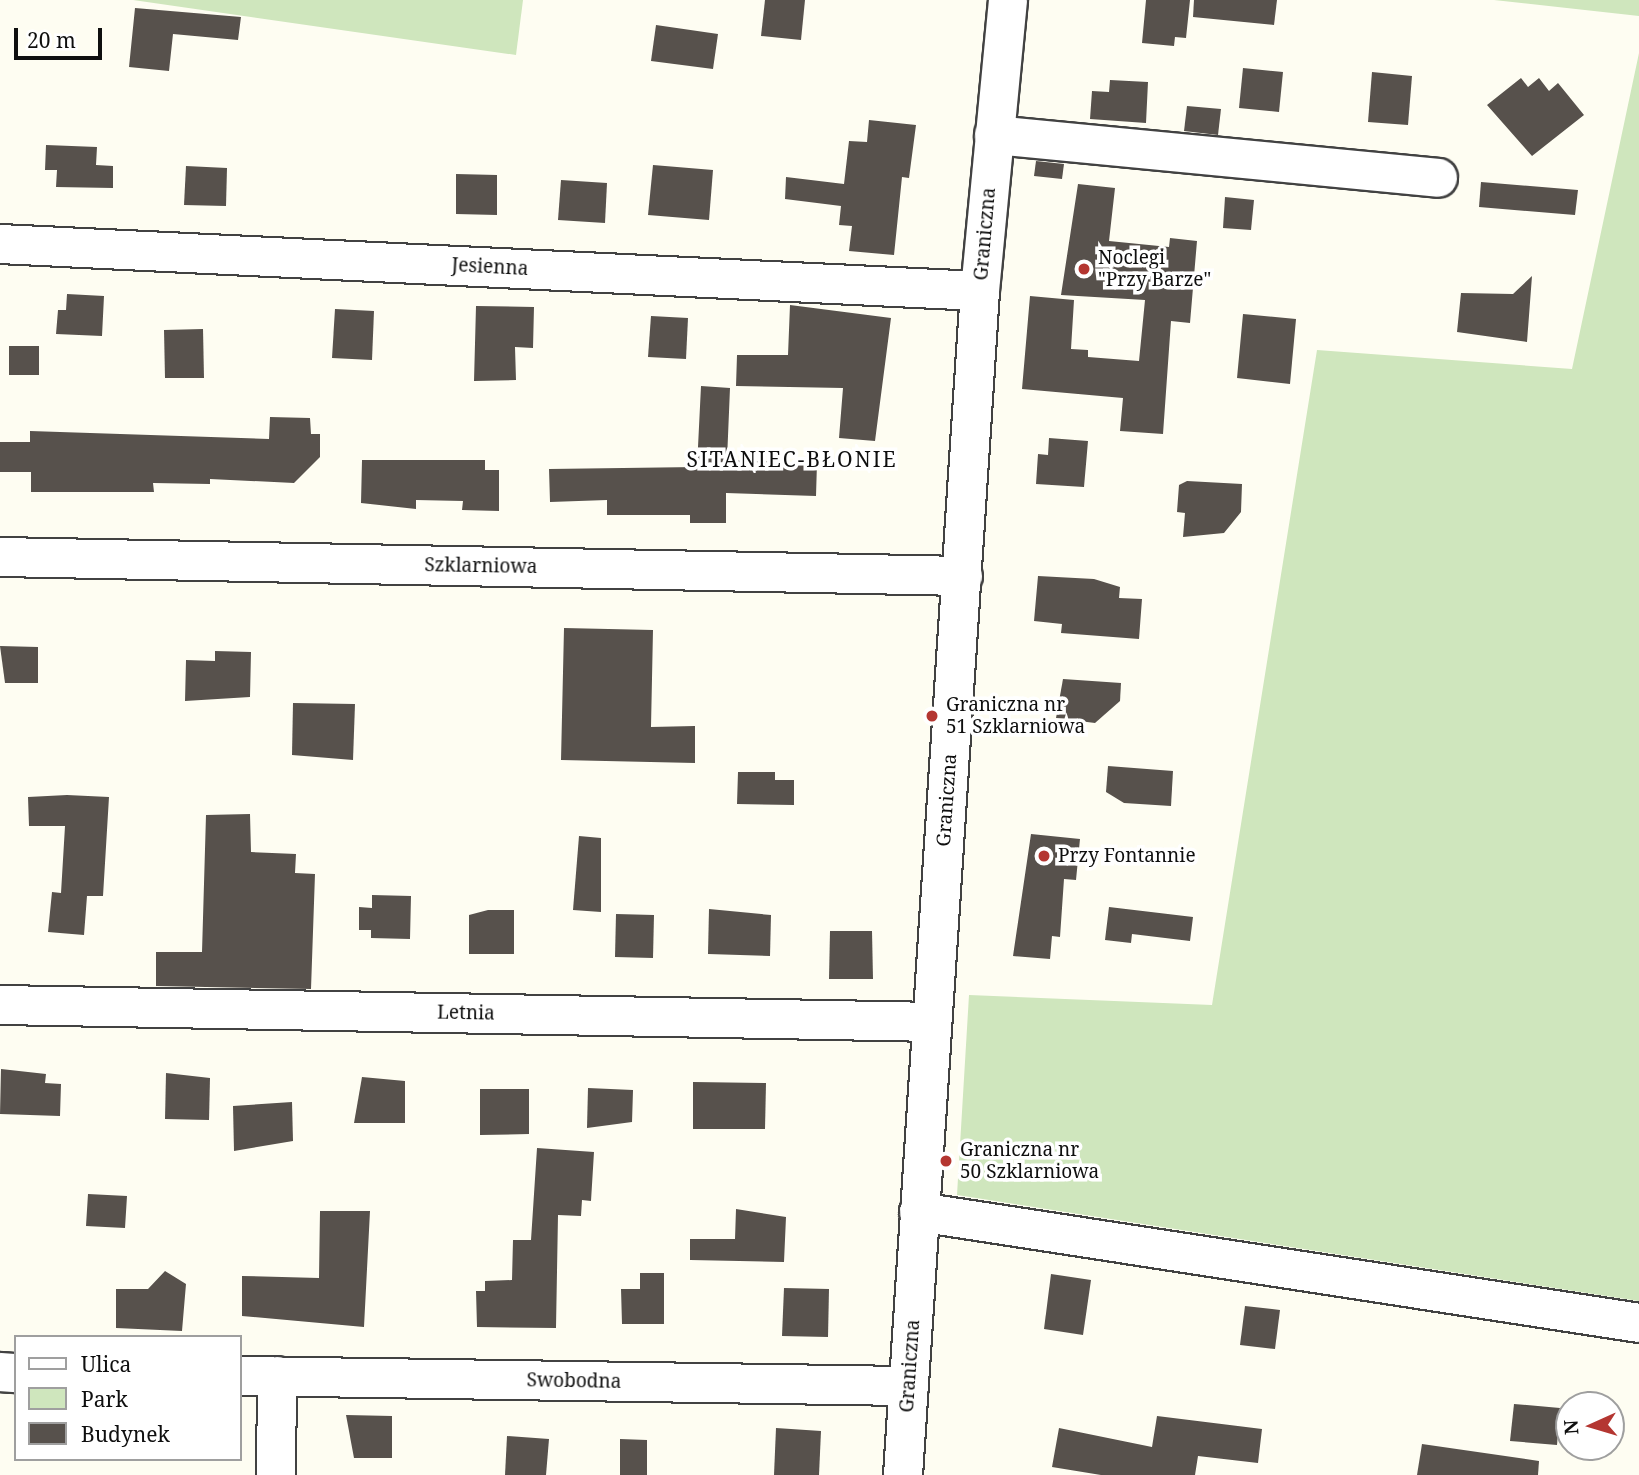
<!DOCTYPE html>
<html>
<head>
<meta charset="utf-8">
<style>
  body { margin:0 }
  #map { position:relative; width:1639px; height:1475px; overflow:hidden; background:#fefdf2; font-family:"Noto Serif",serif }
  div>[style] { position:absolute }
  .green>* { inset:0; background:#cfe6bd }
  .building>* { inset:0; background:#57514c }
  .roads { filter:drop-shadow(2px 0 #424242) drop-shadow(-2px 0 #424242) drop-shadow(0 2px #424242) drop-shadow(0 -2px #424242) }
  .minor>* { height:38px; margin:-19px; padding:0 19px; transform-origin:19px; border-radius:19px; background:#fff }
  .dots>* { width:19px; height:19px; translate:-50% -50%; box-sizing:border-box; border:4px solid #fff; border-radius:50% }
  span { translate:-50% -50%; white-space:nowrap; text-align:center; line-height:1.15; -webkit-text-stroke:7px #fff; paint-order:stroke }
  .street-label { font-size:19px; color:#0f0f0f }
  .poi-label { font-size:19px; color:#0f0f0f }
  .left { translate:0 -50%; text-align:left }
  .neighbourhood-label { font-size:21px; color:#0f0f0f; letter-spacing:2px }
  .legend { position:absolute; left:14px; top:1335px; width:228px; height:126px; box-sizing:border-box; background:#fff; border:2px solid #9f9f9f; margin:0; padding:9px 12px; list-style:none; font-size:21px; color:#0f0f0f }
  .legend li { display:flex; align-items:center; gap:14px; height:35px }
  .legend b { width:35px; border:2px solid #9f9f9f }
  .north { position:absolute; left:1555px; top:1391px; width:70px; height:70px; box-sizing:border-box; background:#fff; border:2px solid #9f9f9f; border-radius:50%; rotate:266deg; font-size:19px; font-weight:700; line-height:28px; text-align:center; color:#0f0f0f }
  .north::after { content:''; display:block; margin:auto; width:24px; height:32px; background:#b43631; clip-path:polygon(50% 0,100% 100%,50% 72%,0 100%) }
  .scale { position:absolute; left:14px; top:28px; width:88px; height:32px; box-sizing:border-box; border:4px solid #0f0f0f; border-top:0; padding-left:9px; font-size:21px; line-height:24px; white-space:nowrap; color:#0f0f0f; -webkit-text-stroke:5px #fff; paint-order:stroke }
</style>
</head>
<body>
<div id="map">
  <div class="green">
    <i style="clip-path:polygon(133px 0,523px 0,516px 55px)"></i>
    <i style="clip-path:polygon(1494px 0,1639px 0,1639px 16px)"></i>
    <i style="clip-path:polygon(1639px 53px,1639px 1301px,957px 1195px,969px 995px,1212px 1005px,1317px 350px,1572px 369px)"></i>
  </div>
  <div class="building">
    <i style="clip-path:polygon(765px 0,805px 0,801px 40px,761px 36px)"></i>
    <i style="clip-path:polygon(1146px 0,1190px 0,1186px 38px,1175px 37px,1174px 46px,1142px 43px)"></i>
    <i style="clip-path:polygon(1194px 0,1277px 0,1274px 25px,1193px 17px)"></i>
    <i style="clip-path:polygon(135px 8px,241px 17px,238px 40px,173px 34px,169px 71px,129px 67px)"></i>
    <i style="clip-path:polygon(656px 25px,718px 34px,713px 69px,651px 61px)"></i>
    <i style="clip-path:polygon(1243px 68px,1283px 72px,1279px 112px,1239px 108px)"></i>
    <i style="clip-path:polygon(1372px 72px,1412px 76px,1408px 125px,1368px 122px)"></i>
    <i style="clip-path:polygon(1521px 78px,1528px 87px,1539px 78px,1549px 91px,1558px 83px,1584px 115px,1532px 156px,1487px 105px)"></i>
    <i style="clip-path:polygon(1110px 80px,1148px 82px,1146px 123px,1090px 119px,1092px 91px,1109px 92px)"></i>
    <i style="clip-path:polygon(1187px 106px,1221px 109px,1218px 135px,1184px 131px)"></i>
    <i style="clip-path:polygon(869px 120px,916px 125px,909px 178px,902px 177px,894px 255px,849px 251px,852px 226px,839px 225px,841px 206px,785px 199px,786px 177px,844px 184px,849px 141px,867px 142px)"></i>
    <i style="clip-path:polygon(46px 145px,97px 147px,96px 165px,113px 166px,113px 188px,56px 187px,57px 170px,45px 170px)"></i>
    <i style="clip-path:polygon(1036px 161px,1064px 164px,1062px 179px,1034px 176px)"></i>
    <i style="clip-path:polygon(653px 165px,713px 170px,709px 220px,648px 215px)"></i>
    <i style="clip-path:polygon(186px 166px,227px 168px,226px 206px,184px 205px)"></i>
    <i style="clip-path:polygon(456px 174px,497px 175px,497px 215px,456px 214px)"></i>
    <i style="clip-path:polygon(561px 180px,607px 183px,605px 223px,558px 220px)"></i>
    <i style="clip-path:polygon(1481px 182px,1578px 190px,1575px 215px,1479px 207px)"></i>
    <i style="clip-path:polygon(1078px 184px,1115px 188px,1109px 241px,1169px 247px,1170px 238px,1197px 241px,1190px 323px,1171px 321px,1163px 434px,1120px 431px,1123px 398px,1022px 389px,1030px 296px,1074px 300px,1071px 349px,1088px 350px,1088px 357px,1139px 361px,1145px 300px,1061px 295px)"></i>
    <i style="clip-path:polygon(1225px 197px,1254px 200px,1251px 230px,1223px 228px)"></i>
    <i style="clip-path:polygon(1532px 276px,1527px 342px,1457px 332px,1461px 293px,1513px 294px)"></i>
    <i style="clip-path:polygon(67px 294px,104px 296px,102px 336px,56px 334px,58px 310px,66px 310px)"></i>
    <i style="clip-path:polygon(790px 305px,891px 318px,875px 441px,839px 438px,843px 388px,736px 386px,737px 355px,788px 355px)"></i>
    <i style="clip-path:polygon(476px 306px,534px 307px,533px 348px,515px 347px,516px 380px,474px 381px)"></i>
    <i style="clip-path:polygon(335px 309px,374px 311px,372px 360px,332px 358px)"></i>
    <i style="clip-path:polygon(1243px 314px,1296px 319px,1290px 384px,1237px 378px)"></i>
    <i style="clip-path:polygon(651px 316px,688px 318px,686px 359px,648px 357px)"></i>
    <i style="clip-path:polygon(203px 329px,204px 378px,165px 378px,164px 330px)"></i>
    <i style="clip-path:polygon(9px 346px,39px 346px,39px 375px,9px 375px)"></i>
    <i style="clip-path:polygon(701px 386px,730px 388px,727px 460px,817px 463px,816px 496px,726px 493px,726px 523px,690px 523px,690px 515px,607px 515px,607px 500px,550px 502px,549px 469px,697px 467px)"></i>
    <i style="clip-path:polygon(270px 417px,310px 418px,311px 434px,320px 434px,320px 457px,294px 483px,210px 479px,210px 484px,153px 483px,154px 492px,31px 492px,31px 472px,0 472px,0 442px,30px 442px,30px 431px,269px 439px)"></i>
    <i style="clip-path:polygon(1049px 438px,1088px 441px,1084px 487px,1036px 484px,1038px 454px,1048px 455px)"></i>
    <i style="clip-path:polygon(362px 460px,485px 460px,485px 470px,499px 470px,499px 511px,462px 510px,463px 501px,416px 500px,416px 509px,361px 503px)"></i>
    <i style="clip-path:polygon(1187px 481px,1242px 484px,1241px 512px,1224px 533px,1183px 537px,1185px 513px,1177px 512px,1179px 485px)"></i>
    <i style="clip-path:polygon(1038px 576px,1094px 579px,1120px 587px,1119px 598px,1142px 599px,1139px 639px,1061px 633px,1062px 624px,1034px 621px)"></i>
    <i style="clip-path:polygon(564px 628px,653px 630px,651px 727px,695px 726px,695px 763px,561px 760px)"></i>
    <i style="clip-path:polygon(0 646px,38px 647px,38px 683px,5px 683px)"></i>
    <i style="clip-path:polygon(215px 651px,251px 652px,250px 697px,185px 701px,186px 660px,215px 661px)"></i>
    <i style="clip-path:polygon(1063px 679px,1121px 683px,1120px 701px,1095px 723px,1056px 718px)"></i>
    <i style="clip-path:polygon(293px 703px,355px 704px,353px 760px,292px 755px)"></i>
    <i style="clip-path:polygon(1108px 766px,1173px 771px,1171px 806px,1124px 803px,1106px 792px)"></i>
    <i style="clip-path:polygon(738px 772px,775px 772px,775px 780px,794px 780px,794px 805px,737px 804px)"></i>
    <i style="clip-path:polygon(67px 795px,109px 797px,103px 896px,87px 896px,84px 935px,48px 932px,52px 892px,61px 893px,65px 826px,29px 826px,28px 797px)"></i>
    <i style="clip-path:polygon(250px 814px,251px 852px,296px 854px,295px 873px,315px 874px,311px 989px,156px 986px,156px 952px,202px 952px,206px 815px)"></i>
    <i style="clip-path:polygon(1031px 834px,1080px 839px,1076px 880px,1064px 879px,1060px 937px,1052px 936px,1050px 959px,1013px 956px)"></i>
    <i style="clip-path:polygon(579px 836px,601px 838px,601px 912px,573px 910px)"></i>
    <i style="clip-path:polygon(372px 895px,411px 896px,410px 939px,371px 938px,371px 930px,359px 930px,359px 907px,372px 908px)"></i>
    <i style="clip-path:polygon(1109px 907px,1193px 917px,1190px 941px,1132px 934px,1131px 943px,1105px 940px)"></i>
    <i style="clip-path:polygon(709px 909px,771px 915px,770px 956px,708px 954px)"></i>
    <i style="clip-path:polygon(488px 910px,514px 910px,514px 954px,469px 954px,469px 915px)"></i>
    <i style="clip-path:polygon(616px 914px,654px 915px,653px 958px,615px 957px)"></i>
    <i style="clip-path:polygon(830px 931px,872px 931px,873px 979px,829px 979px)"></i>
    <i style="clip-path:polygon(1px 1069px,46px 1074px,45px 1083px,61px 1084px,60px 1116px,0 1114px)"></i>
    <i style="clip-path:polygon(166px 1073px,210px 1078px,209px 1120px,165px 1119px)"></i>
    <i style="clip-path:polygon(362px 1077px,405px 1081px,405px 1123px,354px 1123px)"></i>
    <i style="clip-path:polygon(693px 1082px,766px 1083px,765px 1129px,693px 1129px)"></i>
    <i style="clip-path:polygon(588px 1088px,633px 1090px,632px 1122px,587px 1128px)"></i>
    <i style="clip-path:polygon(480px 1089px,529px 1089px,529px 1134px,480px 1135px)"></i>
    <i style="clip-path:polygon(292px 1102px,293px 1141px,234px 1151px,233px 1106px)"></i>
    <i style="clip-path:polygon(537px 1148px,594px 1152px,591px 1201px,582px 1200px,581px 1216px,558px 1215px,556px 1328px,477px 1327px,476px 1291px,485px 1291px,485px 1281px,512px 1280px,513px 1240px,531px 1240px)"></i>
    <i style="clip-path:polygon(88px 1194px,127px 1196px,125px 1228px,86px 1226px)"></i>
    <i style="clip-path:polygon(736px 1209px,786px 1217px,784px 1262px,690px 1260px,690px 1239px,735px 1239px)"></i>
    <i style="clip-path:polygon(320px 1211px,370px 1211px,364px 1327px,242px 1316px,242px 1276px,319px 1278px)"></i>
    <i style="clip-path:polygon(165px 1271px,186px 1284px,182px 1331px,116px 1328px,116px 1289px,148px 1289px)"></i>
    <i style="clip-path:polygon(640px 1273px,664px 1273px,664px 1324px,622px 1324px,621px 1289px,640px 1289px)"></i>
    <i style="clip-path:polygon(1051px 1274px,1091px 1280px,1083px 1335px,1044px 1329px)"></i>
    <i style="clip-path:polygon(784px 1288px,829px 1289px,828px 1337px,782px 1336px)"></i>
    <i style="clip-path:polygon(1245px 1306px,1280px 1310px,1275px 1349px,1240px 1345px)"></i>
    <i style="clip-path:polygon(1514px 1404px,1560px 1408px,1557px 1445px,1510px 1441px)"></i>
    <i style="clip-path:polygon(346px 1415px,392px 1416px,392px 1458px,354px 1458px)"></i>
    <i style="clip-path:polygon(1157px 1416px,1262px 1429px,1258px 1463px,1198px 1456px,1195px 1475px,1101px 1475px,1052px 1467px,1059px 1428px,1152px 1447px)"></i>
    <i style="clip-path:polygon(776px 1428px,821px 1431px,819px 1475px,774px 1475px)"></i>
    <i style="clip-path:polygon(507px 1436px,549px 1439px,546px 1475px,505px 1475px)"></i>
    <i style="clip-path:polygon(620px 1439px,647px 1440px,647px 1475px,620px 1475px)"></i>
    <i style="clip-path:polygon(1422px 1444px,1539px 1461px,1538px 1475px,1417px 1475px)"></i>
  </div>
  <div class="roads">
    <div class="minor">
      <i style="left:994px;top:135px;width:446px;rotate:5.5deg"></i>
      <i style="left:0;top:244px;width:981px;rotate:2.75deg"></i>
      <i style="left:0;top:557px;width:963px;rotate:1.13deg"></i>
      <i style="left:0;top:1005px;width:932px;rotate:1.04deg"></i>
      <i style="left:919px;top:1212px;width:729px;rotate:8.76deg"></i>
      <i style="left:0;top:1372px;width:16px;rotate:4deg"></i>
      <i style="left:240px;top:1376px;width:669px;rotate:0.86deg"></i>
      <i style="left:276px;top:1475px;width:99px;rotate:-89.4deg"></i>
      <i style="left:903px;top:1475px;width:1187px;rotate:-86.28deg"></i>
      <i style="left:980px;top:291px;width:292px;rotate:-84.5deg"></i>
    </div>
  </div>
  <div class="dots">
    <i style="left:1084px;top:269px;background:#b43631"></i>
    <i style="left:932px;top:716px;background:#b43631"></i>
    <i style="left:1044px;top:856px;background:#b43631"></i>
    <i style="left:946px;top:1161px;background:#b43631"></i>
  </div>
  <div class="street-label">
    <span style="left:985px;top:234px;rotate:-85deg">Graniczna</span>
    <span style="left:490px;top:267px;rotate:3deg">Jesienna</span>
    <span style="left:481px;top:566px;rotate:1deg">Szklarniowa</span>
    <span style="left:947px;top:800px;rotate:-86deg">Graniczna</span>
    <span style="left:466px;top:1013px;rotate:1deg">Letnia</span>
    <span style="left:910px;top:1366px;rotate:-86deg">Graniczna</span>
    <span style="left:574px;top:1381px;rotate:1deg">Swobodna</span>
  </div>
  <div class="poi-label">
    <span class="left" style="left:1098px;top:269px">Noclegi<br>"Przy Barze"</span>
    <span class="left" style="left:946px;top:716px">Graniczna nr<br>51 Szklarniowa</span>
    <span class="left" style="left:1058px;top:856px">Przy Fontannie</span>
    <span class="left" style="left:960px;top:1161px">Graniczna nr<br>50 Szklarniowa</span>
  </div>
  <div class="neighbourhood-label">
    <span style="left:792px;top:459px">SITANIEC-BŁONIE</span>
  </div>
  <ul class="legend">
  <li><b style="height:9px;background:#fff"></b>Ulica</li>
  <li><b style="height:19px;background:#cfe6bd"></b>Park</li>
  <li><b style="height:19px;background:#57514c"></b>Budynek</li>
  </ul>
  <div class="north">N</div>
  <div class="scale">20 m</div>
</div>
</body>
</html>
